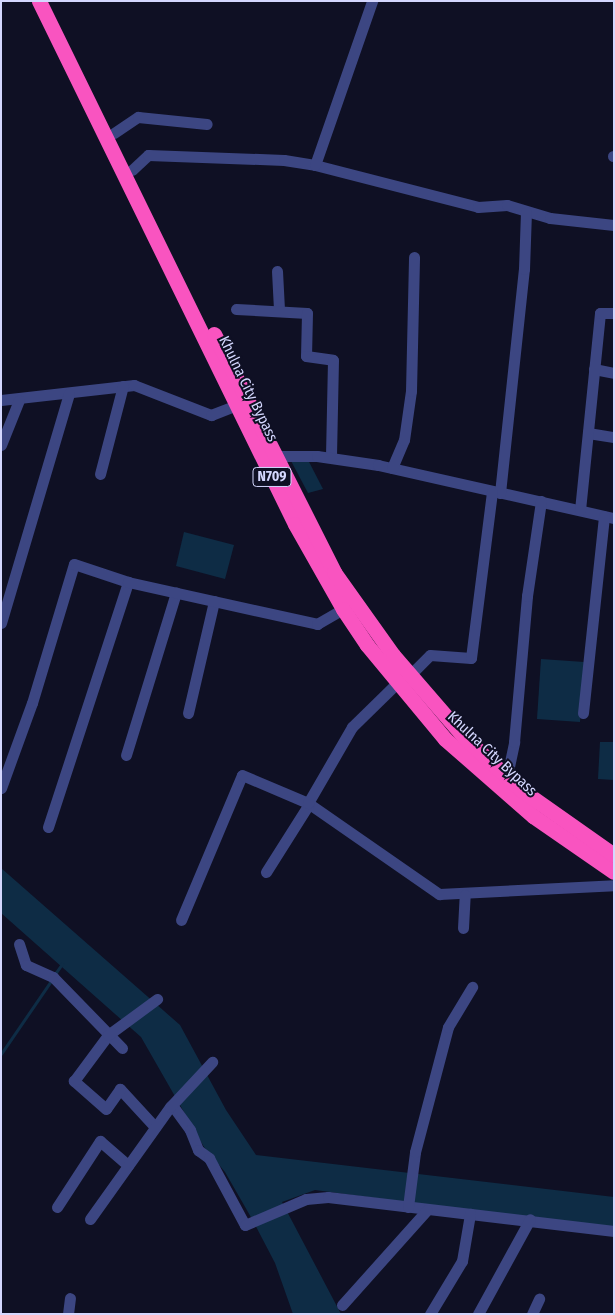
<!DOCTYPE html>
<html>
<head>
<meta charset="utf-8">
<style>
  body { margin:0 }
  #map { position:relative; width:615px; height:1315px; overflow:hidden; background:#0f1024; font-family:"Fira Sans Condensed",sans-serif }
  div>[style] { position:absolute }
  .water>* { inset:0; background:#0e2c45 }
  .stream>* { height:2.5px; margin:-1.25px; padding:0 1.25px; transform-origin:1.25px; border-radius:1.25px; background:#0e2c45 }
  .minor>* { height:11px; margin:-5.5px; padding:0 5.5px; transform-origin:5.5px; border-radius:5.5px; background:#3c4682 }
  .highway>* { height:15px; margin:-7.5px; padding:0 7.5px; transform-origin:7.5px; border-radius:7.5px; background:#f954c0 }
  span { translate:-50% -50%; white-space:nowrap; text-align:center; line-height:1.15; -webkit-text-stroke:4px #0f1024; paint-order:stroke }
  .shield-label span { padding:1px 4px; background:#0f1024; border:1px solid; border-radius:4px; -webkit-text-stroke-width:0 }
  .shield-label { font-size:14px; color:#d4d7fe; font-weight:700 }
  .street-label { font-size:15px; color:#d4d7fe }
  .frame { position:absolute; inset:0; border:2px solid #d4d7fe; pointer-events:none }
</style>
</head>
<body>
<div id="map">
  <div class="water">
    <i style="clip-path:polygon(307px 458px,323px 489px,308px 493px,290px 459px)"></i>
    <i style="clip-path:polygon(184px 532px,234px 545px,225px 579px,176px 566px)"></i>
    <i style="clip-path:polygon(541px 659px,584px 662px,580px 722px,537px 719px)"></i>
    <i style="clip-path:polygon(600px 742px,614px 742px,614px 780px,598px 779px)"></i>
    <i style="clip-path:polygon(1px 868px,180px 1025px,226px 1110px,256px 1155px,614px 1197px,614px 1230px,315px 1190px,282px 1202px,341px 1314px,293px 1314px,275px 1263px,252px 1219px,225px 1172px,204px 1147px,141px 1037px,1px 913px)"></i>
  </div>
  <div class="stream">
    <i style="left:55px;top:974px;width:12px;rotate:-55deg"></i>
    <i style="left:1px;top:1054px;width:88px;rotate:-55.6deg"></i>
  </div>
  <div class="minor">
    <i style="left:114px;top:133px;width:29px;rotate:-34deg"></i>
    <i style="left:138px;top:117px;width:69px;rotate:5.8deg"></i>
    <i style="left:613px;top:156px;width:1px"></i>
    <i style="left:315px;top:165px;width:168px;rotate:14.4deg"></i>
    <i style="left:478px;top:207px;width:29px;rotate:-4deg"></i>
    <i style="left:507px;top:205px;width:45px;rotate:16.8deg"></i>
    <i style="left:550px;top:218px;width:64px;rotate:6.2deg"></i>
    <i style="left:132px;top:170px;width:22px;rotate:-43deg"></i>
    <i style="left:148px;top:155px;width:136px;rotate:2.1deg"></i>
    <i style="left:284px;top:160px;width:31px;rotate:9deg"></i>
    <i style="left:315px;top:165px;width:174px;rotate:-70.8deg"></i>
    <i style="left:277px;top:271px;width:39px;rotate:87deg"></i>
    <i style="left:236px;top:309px;width:71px;rotate:3.2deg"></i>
    <i style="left:307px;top:313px;width:43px;rotate:91.3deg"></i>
    <i style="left:306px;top:356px;width:27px;rotate:8deg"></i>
    <i style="left:333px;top:360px;width:97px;rotate:91.2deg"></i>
    <i style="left:594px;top:369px;width:20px;rotate:11deg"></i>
    <i style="left:1px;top:400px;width:134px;rotate:-6.4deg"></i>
    <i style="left:134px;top:385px;width:83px;rotate:21.3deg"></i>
    <i style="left:211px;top:415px;width:28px;rotate:-21deg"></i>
    <i style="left:588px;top:433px;width:26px;rotate:9deg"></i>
    <i style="left:1px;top:445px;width:48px;rotate:-68.2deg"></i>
    <i style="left:274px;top:456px;width:43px"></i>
    <i style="left:317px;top:456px;width:62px;rotate:8.4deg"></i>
    <i style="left:378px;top:465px;width:242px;rotate:12.7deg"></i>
    <i style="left:392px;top:468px;width:30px;rotate:-67deg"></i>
    <i style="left:404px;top:440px;width:49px;rotate:-81.9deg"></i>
    <i style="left:411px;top:391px;width:134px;rotate:-88.7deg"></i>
    <i style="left:100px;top:474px;width:91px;rotate:-75.4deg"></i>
    <i style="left:500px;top:493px;width:225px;rotate:-83.9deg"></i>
    <i style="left:524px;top:269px;width:57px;rotate:-88deg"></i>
    <i style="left:580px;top:510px;width:198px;rotate:-84.2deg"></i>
    <i style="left:600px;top:313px;width:14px"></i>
    <i style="left:1px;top:623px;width:239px;rotate:-73.5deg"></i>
    <i style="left:410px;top:675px;width:28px;rotate:-45deg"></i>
    <i style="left:430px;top:655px;width:41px;rotate:4.2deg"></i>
    <i style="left:471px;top:658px;width:167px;rotate:-82.8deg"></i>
    <i style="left:188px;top:713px;width:115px;rotate:-76.9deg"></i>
    <i style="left:583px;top:713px;width:198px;rotate:-83.9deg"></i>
    <i style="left:126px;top:755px;width:170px;rotate:-72.9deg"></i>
    <i style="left:507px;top:776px;width:35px;rotate:-78deg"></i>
    <i style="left:514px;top:742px;width:147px;rotate:-84.9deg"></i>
    <i style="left:527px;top:596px;width:96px;rotate:-81.6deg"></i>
    <i style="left:1px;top:788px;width:90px;rotate:-70deg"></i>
    <i style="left:32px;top:703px;width:145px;rotate:-73.2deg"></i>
    <i style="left:74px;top:564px;width:57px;rotate:18.4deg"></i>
    <i style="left:308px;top:803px;width:160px;rotate:34.8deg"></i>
    <i style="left:439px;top:894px;width:175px;rotate:-2.9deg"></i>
    <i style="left:48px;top:827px;width:258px;rotate:-71.9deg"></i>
    <i style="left:128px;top:582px;width:194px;rotate:12.5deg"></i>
    <i style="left:317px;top:624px;width:30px;rotate:-30deg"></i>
    <i style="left:266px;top:872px;width:80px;rotate:-57.7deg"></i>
    <i style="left:181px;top:920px;width:157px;rotate:-67.2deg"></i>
    <i style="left:242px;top:775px;width:72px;rotate:23deg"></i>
    <i style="left:308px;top:803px;width:88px;rotate:-59.9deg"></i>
    <i style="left:352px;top:727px;width:64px;rotate:-44.4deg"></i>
    <i style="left:463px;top:928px;width:33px;rotate:-87deg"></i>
    <i style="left:19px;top:944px;width:22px;rotate:72deg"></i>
    <i style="left:26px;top:965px;width:30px;rotate:24deg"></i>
    <i style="left:53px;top:977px;width:99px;rotate:45.8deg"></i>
    <i style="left:172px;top:1105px;width:31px;rotate:54deg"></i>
    <i style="left:190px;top:1130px;width:22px;rotate:68deg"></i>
    <i style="left:198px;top:1150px;width:14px;rotate:36deg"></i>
    <i style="left:209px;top:1158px;width:76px;rotate:61.8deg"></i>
    <i style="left:245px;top:1225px;width:66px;rotate:-23.1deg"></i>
    <i style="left:306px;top:1199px;width:22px;rotate:-5deg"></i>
    <i style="left:328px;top:1197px;width:288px;rotate:6.8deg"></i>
    <i style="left:155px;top:1127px;width:52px;rotate:-132.6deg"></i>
    <i style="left:120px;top:1089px;width:24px;rotate:125deg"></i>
    <i style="left:106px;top:1109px;width:43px;rotate:-138.8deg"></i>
    <i style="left:74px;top:1081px;width:57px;rotate:-53.5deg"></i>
    <i style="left:108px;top:1035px;width:61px;rotate:-36.3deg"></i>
    <i style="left:57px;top:1207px;width:79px;rotate:-56.9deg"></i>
    <i style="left:100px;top:1141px;width:37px;rotate:41deg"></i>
    <i style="left:408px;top:1207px;width:55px;rotate:-82.7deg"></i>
    <i style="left:415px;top:1152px;width:129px;rotate:-75.2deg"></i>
    <i style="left:448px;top:1027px;width:47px;rotate:-59deg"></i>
    <i style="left:90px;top:1219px;width:138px;rotate:-54.5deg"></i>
    <i style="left:170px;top:1107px;width:62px;rotate:-47deg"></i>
    <i style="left:342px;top:1305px;width:127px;rotate:-48.2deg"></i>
    <i style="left:68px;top:1314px;width:16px;rotate:-83deg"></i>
    <i style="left:430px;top:1314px;width:62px;rotate:-58.9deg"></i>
    <i style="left:462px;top:1261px;width:48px;rotate:-80.3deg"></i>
    <i style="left:478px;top:1314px;width:108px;rotate:-61.3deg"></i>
    <i style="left:532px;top:1314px;width:17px;rotate:-65deg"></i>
  </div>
  <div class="highway">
    <i style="left:39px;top:1px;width:582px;rotate:63.92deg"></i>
    <i style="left:295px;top:524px;width:98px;rotate:60.5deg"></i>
    <i style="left:343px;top:609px;width:43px;rotate:56.3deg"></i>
    <i style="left:367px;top:645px;width:122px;rotate:50.3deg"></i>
    <i style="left:445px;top:739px;width:117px;rotate:41.2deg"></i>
    <i style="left:533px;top:816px;width:98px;rotate:34.7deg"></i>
    <i style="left:214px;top:334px;width:267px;rotate:63.2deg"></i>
    <i style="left:334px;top:572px;width:102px;rotate:54.6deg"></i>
    <i style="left:393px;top:655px;width:108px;rotate:49.1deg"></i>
    <i style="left:464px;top:737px;width:76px;rotate:42.9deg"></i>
    <i style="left:520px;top:789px;width:115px;rotate:35.1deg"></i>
  </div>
  <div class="shield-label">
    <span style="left:272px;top:477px">N709</span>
  </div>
  <div class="street-label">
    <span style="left:248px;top:389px;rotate:64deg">Khulna City Bypass</span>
    <span style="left:492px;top:754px;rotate:43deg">Khulna City Bypass</span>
  </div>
  <div class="frame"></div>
</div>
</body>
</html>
